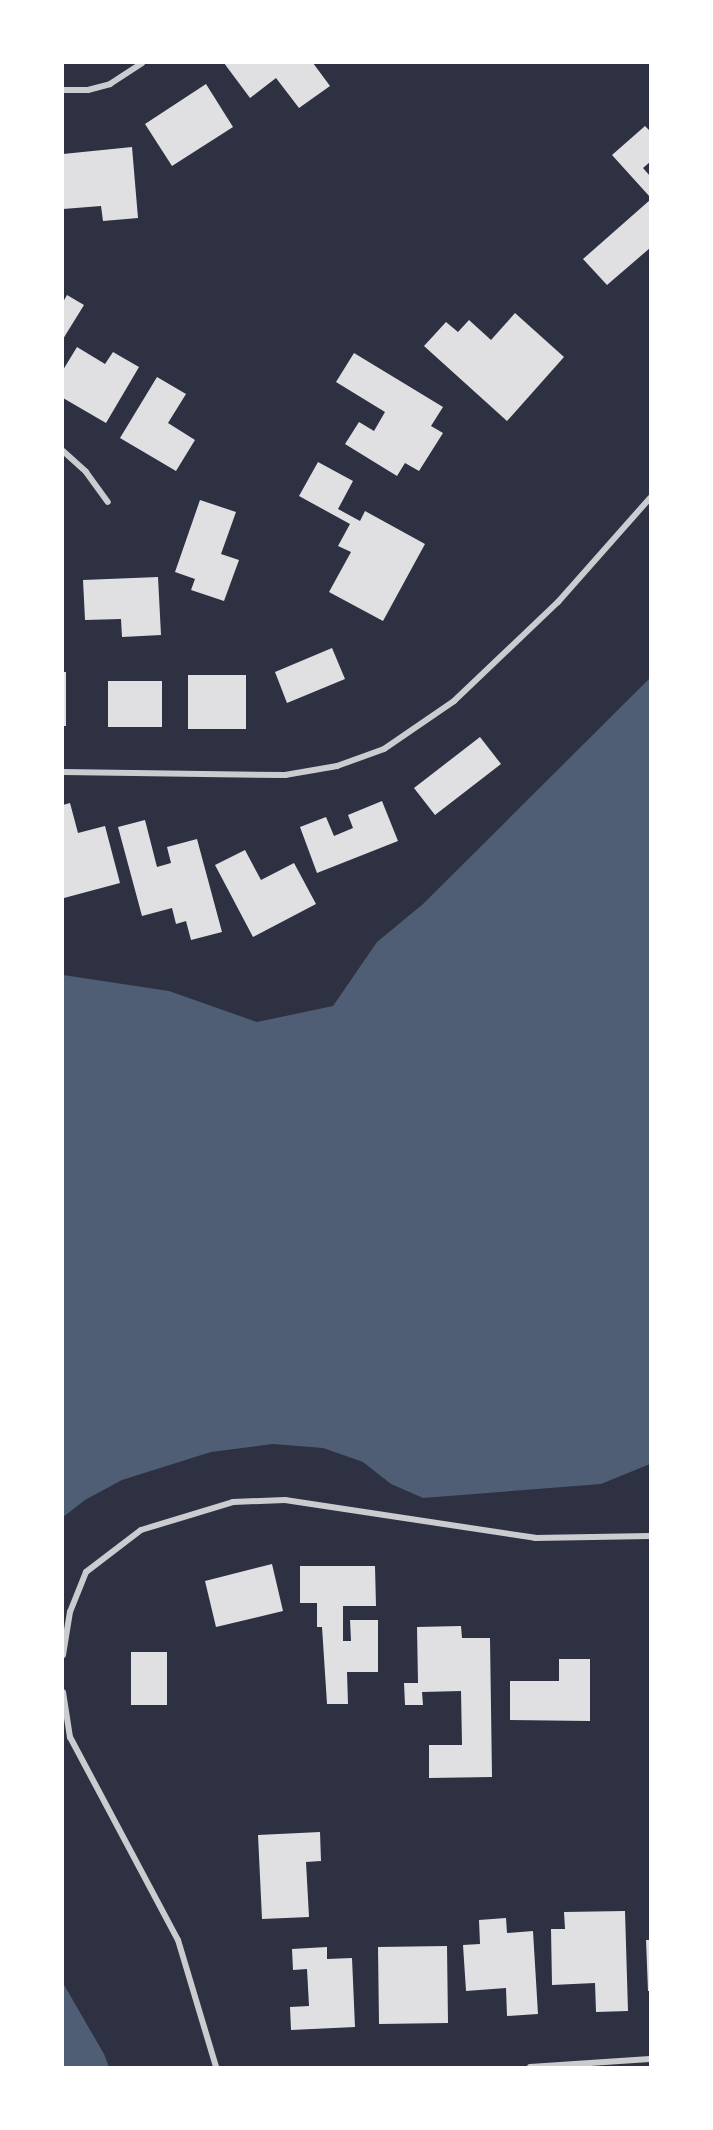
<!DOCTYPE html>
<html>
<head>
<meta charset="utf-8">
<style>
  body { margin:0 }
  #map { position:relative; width:713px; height:2130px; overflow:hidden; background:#2d3142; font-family:"PT Sans",sans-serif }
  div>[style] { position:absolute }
  .water>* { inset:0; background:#4f5d75 }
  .building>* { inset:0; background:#e0e0e3 }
  .minor>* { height:6px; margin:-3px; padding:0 3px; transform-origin:3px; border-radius:3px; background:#caccd0 }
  span { translate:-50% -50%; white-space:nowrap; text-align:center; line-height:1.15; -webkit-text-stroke:4.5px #fff; paint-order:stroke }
  .frame { position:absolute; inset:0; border:64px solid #fff; pointer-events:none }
</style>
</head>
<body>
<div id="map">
  <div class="water">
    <i style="clip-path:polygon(650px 678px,650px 1464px,601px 1484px,423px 1498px,391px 1484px,363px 1462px,323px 1448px,273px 1444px,211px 1452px,122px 1480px,85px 1500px,63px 1517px,63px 975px,169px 991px,257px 1022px,333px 1006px,377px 942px,423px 904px)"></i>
    <i style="clip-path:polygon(63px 1983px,104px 2054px,109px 2067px,63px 2067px)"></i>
  </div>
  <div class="building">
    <i style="clip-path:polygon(224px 63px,313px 63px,330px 86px,299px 108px,276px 78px,250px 98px)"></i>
    <i style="clip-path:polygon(206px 84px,233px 127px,172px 166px,145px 124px)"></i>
    <i style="clip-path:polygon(645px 126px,650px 131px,650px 162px,643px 168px,650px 176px,650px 197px,612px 155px)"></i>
    <i style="clip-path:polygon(132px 147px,138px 218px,103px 221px,101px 206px,63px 209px,63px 154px)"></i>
    <i style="clip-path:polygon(650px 200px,650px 248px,607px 285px,583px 259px)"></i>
    <i style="clip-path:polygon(67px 295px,84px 305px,63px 339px,63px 302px)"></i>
    <i style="clip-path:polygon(515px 313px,564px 357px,507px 421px,424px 346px,446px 322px,458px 332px,469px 320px,491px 340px)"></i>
    <i style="clip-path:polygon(77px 347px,105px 364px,113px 352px,139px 367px,106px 423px,63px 398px,63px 370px)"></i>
    <i style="clip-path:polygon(354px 353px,443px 407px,431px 426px,443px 433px,419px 471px,405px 463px,397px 476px,345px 444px,359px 422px,374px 431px,385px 412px,336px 382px)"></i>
    <i style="clip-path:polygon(157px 377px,186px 394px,168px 423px,195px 440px,176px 471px,120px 438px)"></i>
    <i style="clip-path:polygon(318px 462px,353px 481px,338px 509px,360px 521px,365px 511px,425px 544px,383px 621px,329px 592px,351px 552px,338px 546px,350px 524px,299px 496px)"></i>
    <i style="clip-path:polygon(200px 500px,236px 512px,221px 554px,239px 560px,224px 601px,191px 590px,195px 579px,175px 572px)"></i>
    <i style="clip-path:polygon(158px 577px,161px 635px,122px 637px,121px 619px,85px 620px,83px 580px)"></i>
    <i style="clip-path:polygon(332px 648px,345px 679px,287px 703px,275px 672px)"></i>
    <i style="clip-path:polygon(63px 672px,66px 672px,66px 726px,63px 726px)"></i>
    <i style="clip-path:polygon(188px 675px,246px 675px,246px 729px,188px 729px)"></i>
    <i style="clip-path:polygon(108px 681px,162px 681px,162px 727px,108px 727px)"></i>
    <i style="clip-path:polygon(480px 737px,501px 764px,435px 815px,414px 788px)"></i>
    <i style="clip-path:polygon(382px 801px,398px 841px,317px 873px,300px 827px,326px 817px,334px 836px,353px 828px,348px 815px)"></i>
    <i style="clip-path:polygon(70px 803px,78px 833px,105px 826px,120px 883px,64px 898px,63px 805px)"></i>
    <i style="clip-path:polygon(145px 820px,157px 867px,171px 863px,167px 847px,197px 839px,222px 932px,191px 940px,186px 921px,176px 924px,172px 908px,142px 916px,118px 827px)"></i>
    <i style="clip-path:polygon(245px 850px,261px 880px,294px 863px,316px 904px,253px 937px,215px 865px)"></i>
    <i style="clip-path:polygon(272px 1564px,283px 1611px,216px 1627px,205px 1581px)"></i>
    <i style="clip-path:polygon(300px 1566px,375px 1566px,376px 1606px,343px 1606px,343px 1641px,351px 1641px,350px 1620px,378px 1620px,378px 1672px,347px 1672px,348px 1704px,327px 1704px,322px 1627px,317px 1627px,317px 1603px,300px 1603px)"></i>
    <i style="clip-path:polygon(461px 1626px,462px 1638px,490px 1638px,492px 1777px,429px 1778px,429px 1745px,462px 1745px,461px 1691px,422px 1692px,423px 1705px,405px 1705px,404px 1683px,418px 1683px,417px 1627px)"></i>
    <i style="clip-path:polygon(131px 1652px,167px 1652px,167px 1705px,131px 1705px)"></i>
    <i style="clip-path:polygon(559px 1659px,590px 1659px,590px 1721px,510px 1720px,510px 1681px,559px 1681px)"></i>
    <i style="clip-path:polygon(320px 1832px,321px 1861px,306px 1862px,309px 1917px,262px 1919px,258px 1835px)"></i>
    <i style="clip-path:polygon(625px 1911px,628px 2011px,596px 2012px,595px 1983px,552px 1985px,551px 1929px,565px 1929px,564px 1912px)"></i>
    <i style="clip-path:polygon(506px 1918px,507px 1933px,533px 1931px,538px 2014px,507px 2016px,506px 1988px,466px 1991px,463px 1945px,480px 1944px,479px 1920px)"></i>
    <i style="clip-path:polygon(646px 1940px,650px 1940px,650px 1991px,648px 1991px)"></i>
    <i style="clip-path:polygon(447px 1946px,448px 2023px,379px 2024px,378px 1947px)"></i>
    <i style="clip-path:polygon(327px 1947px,327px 1959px,352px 1958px,355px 2027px,291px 2030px,290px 2007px,309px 2006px,307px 1969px,293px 1970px,292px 1949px)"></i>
  </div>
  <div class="minor">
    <i style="left:63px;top:90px;width:25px"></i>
    <i style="left:88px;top:90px;width:23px;rotate:-15deg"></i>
    <i style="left:110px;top:84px;width:38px;rotate:-33deg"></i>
    <i style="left:63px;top:451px;width:31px;rotate:42deg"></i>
    <i style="left:86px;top:472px;width:37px;rotate:54deg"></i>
    <i style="left:63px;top:772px;width:222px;rotate:0.8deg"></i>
    <i style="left:285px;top:775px;width:53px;rotate:-9.8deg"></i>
    <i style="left:337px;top:766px;width:50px;rotate:-19.9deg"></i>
    <i style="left:384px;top:749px;width:85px;rotate:-34.4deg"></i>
    <i style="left:454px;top:701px;width:144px;rotate:-43.6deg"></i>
    <i style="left:558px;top:602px;width:139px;rotate:-48.5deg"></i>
    <i style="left:63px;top:1655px;width:44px;rotate:-80.8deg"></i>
    <i style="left:70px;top:1612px;width:43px;rotate:-68.2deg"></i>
    <i style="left:86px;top:1572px;width:69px;rotate:-37.4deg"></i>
    <i style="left:141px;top:1530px;width:96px;rotate:-16.9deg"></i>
    <i style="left:233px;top:1502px;width:52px;rotate:-2.2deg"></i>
    <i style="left:285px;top:1500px;width:253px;rotate:8.6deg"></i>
    <i style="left:535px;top:1538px;width:115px;rotate:-1deg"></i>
    <i style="left:63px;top:1692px;width:46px;rotate:81.2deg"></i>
    <i style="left:70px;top:1737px;width:230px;rotate:62deg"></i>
    <i style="left:178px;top:1940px;width:133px;rotate:73.3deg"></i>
    <i style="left:530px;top:2067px;width:120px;rotate:-3.8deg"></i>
  </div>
  <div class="frame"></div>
</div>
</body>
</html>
